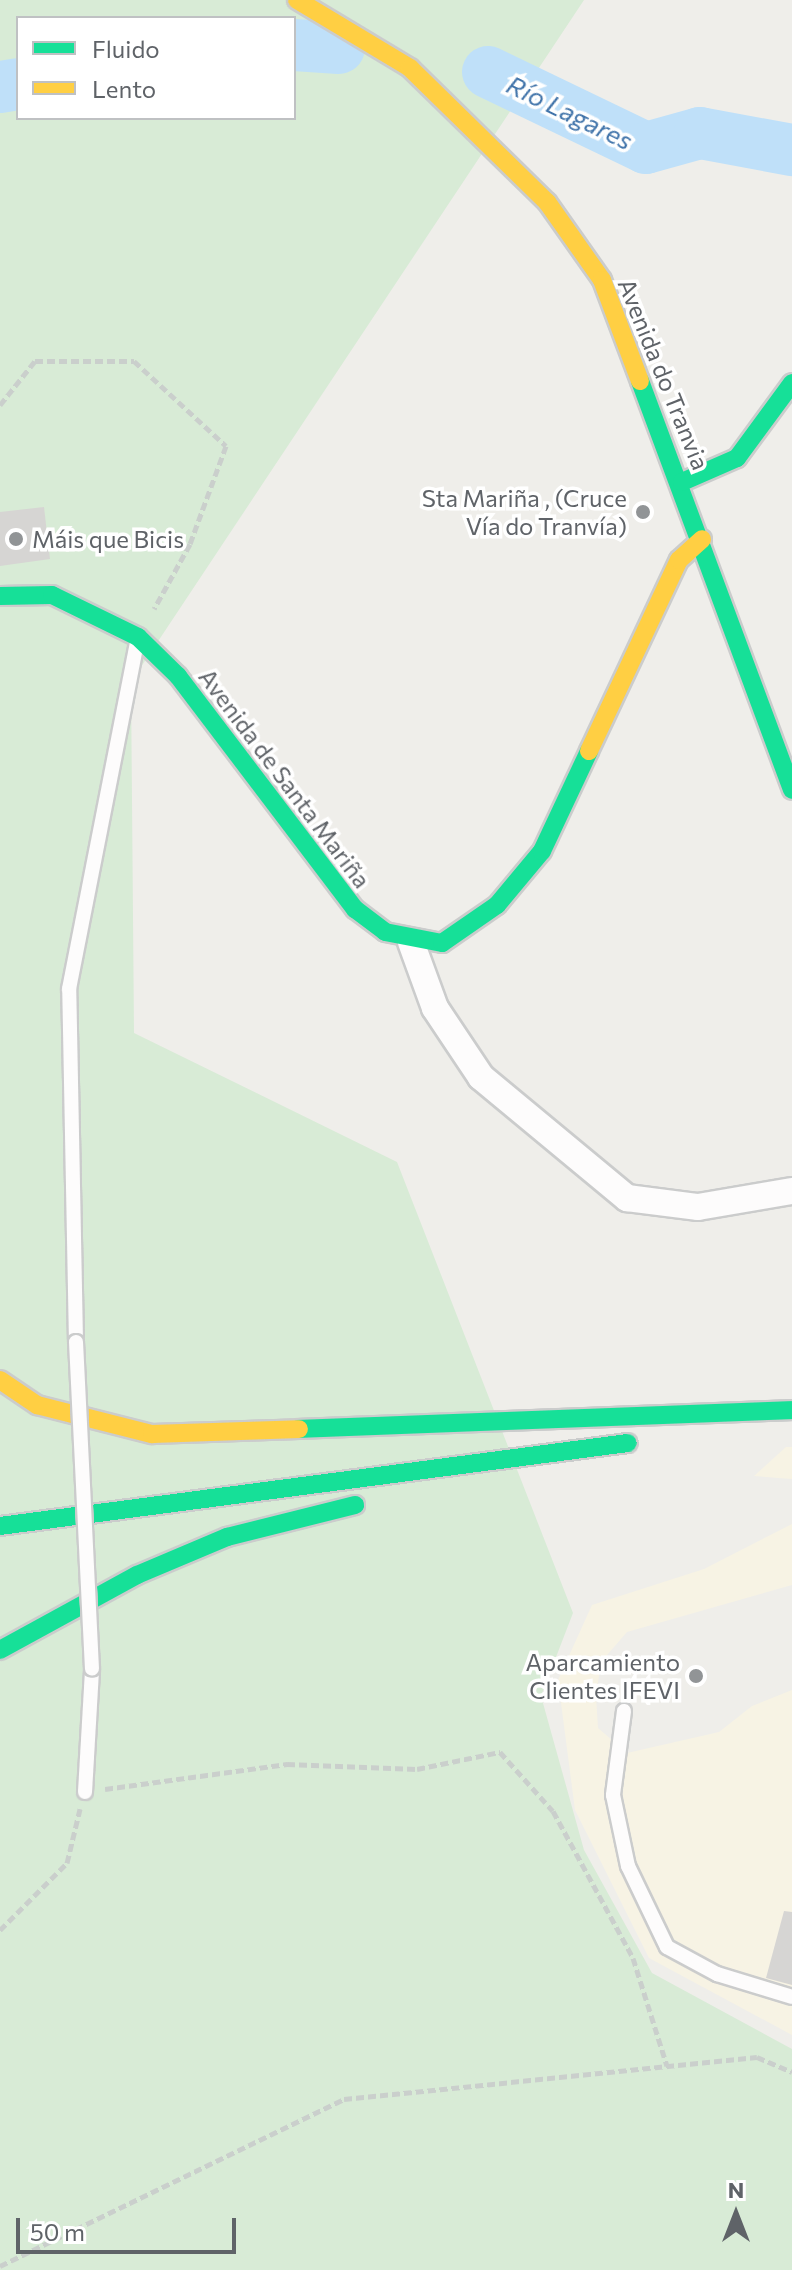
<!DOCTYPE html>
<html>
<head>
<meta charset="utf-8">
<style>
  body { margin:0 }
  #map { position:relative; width:792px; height:2270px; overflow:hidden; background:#efeeea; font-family:Commissioner,sans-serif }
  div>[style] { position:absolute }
  .commercial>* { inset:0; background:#f7f3e4 }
  .green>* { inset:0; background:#d8ebd6 }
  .river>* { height:52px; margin:-26px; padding:0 26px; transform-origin:26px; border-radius:26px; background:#bfe0f9 }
  .building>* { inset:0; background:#d6d5d3 }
  .path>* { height:5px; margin-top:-2.5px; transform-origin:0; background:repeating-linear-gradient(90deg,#cacfcc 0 8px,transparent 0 12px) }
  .roads { filter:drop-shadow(2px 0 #cbcccc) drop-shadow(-2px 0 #cbcccc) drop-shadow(0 2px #cbcccc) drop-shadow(0 -2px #cbcccc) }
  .lane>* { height:14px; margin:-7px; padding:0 7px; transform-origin:7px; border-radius:7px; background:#fdfcfc }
  .street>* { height:26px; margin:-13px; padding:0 13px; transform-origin:13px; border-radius:13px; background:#fdfcfc }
  .fast>* { height:18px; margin:-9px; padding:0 9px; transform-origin:9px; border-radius:9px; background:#16e098 }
  .slow>* { height:18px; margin:-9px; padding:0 9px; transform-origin:9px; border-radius:9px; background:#ffcf43 }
  .bridges { filter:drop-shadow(2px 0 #cbcccc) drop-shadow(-2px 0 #cbcccc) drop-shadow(0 2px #cbcccc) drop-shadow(0 -2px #cbcccc) }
  .lane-bridge>* { height:14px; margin:-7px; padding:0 7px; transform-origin:7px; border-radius:7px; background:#fdfcfc }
  .dots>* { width:22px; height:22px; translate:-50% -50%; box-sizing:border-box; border:4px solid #fff; border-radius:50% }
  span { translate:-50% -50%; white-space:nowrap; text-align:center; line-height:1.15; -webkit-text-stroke:7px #fff; paint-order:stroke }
  .street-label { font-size:24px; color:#5f6368 }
  .poi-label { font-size:24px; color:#5f6368 }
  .right { translate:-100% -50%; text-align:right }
  .left { translate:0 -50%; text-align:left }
  .water-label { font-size:26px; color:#4174aa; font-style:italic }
  .legend { position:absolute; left:16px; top:16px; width:280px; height:104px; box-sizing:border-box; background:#fff; border:2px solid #bfc1c3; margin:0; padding:10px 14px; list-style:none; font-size:24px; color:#5f6368 }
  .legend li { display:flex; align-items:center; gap:16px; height:40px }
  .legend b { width:40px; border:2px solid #bfc1c3 }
  .north { position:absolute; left:696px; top:2174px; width:80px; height:80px; -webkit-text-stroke:6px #fff; paint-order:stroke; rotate:0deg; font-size:22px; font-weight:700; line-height:32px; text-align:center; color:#5f6368 }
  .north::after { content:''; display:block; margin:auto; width:28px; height:36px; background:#5f6368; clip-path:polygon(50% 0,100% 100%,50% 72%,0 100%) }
  .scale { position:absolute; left:16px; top:2218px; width:220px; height:36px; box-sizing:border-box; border:4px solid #5f6368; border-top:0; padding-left:10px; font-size:24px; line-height:28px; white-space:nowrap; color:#5f6368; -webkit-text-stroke:6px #fff; paint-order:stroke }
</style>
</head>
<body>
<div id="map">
  <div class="commercial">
    <i style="clip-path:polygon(786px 1447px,792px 1447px,792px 1479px,754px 1476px)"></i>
    <i style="clip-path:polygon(792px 1524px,792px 1585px,627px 1632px,601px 1662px,596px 1696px,598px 1728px,627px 1753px,719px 1732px,752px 1706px,792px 1690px,792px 2035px,649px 1958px,575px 1810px,558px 1680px,592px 1605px,704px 1569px)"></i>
  </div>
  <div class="green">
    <i style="clip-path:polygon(evenodd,0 0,584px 0,131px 682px,134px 1033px,397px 1162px,573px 1613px,541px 1696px,584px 1850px,652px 1973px,792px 2049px,792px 2270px,0 2270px,0 0,18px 18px,294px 18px,294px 118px,18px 118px,18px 18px)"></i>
  </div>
  <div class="river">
    <i style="left:294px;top:45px;width:45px;rotate:3.8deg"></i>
    <i style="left:488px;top:72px;width:175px;rotate:25.7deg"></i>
    <i style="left:646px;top:148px;width:56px;rotate:-15.5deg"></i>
    <i style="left:700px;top:133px;width:94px;rotate:10.5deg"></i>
    <i style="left:0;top:87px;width:18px;rotate:-9deg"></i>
  </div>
  <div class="building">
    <i style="clip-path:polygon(44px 507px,50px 559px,0 566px,0 512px)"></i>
    <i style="clip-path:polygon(784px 1911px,792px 1912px,792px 1985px,766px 1978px)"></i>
  </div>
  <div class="path">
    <i style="left:0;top:405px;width:56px;rotate:-51.5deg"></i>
    <i style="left:35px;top:361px;width:99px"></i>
    <i style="left:134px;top:361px;width:125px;rotate:42.7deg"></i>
    <i style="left:226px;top:446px;width:104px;rotate:110.2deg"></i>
    <i style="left:190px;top:544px;width:74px;rotate:119deg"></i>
    <i style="left:105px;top:1789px;width:184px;rotate:-7.8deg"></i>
    <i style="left:287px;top:1764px;width:130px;rotate:2.2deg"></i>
    <i style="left:417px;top:1769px;width:85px;rotate:-11.6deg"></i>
    <i style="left:500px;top:1752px;width:79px;rotate:48.1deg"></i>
    <i style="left:553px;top:1811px;width:167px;rotate:61.4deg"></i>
    <i style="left:633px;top:1958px;width:113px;rotate:72.5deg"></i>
    <i style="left:0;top:1930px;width:95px;rotate:-45deg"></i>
    <i style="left:67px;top:1863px;width:56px;rotate:-76.5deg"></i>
    <i style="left:0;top:2266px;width:382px;rotate:-25.9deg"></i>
    <i style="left:344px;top:2099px;width:415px;rotate:-5.8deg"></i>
    <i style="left:757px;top:2057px;width:38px;rotate:23deg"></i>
  </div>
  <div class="roads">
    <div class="lane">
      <i style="left:76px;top:1342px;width:353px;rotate:-91.1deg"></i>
      <i style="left:69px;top:989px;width:354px;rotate:-78.9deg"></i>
      <i style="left:624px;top:1711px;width:85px;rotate:97.5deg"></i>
      <i style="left:613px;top:1795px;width:73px;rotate:78.1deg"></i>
      <i style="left:628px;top:1866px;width:90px;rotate:64.3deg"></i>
      <i style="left:667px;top:1947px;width:57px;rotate:28.4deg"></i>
      <i style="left:717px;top:1974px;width:78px;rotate:17deg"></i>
      <i style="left:85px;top:1792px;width:123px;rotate:-86.7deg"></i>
    </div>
    <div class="street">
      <i style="left:411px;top:942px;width:70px;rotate:70deg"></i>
      <i style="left:435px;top:1008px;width:83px;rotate:56.3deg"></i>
      <i style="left:481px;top:1077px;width:190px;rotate:39.7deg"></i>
      <i style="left:627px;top:1198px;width:72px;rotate:7.2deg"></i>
      <i style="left:698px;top:1207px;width:95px;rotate:-9.7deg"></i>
    </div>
    <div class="fast">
      <i style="left:640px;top:381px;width:436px;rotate:69.6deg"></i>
      <i style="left:682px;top:482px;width:60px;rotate:-23.6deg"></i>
      <i style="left:737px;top:458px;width:93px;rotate:-53.7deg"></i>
      <i style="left:0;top:596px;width:52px;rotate:-1.1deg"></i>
      <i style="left:52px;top:595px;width:96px;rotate:26deg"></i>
      <i style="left:138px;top:637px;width:56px;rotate:44.3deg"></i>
      <i style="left:178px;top:676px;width:293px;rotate:52.8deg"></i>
      <i style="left:355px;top:909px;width:38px;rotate:37deg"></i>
      <i style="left:385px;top:932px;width:58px;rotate:10.9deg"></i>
      <i style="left:442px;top:943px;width:67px;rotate:-34.6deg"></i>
      <i style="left:497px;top:905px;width:70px;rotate:-50.2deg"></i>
      <i style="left:542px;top:851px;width:110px;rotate:-64.8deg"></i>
      <i style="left:299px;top:1429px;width:493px;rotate:-2.2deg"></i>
      <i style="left:0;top:1526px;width:633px;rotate:-7.53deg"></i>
      <i style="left:0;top:1650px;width:156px;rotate:-28.7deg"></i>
      <i style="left:137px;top:1575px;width:98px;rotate:-22.9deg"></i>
      <i style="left:227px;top:1537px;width:132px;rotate:-14deg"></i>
    </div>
    <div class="slow">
      <i style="left:297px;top:0;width:132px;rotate:31deg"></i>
      <i style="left:410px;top:68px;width:192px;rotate:44.4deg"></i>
      <i style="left:547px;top:202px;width:95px;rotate:54.8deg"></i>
      <i style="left:602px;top:280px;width:108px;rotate:69.4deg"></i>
      <i style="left:589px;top:751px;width:211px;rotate:-64.8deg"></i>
      <i style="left:679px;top:560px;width:31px;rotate:-42deg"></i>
      <i style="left:0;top:1380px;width:45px;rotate:34deg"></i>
      <i style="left:37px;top:1405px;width:119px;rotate:14.2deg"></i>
      <i style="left:152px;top:1434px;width:147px;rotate:-1.9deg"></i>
    </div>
  </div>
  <div class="bridges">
    <div class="lane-bridge">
      <i style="left:76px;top:1342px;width:327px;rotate:87.2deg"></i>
    </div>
  </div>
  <div class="dots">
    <i style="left:643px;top:512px;background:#919496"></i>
    <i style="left:16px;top:539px;background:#919496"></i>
    <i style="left:696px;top:1676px;background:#919496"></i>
  </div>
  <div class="street-label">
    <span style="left:664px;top:374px;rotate:68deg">Avenida do Tranvia</span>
    <span style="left:285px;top:778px;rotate:53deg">Avenida de Santa Mariña</span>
  </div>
  <div class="poi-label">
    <span class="right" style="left:627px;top:512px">Sta Mariña , (Cruce<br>Vía do Tranvía)</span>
    <span class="left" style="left:32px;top:539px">Máis que Bicis</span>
    <span class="right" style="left:680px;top:1676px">Aparcamiento<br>Clientes IFEVI</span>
  </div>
  <div class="water-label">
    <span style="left:570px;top:112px;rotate:26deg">Río Lagares</span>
  </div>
  <ul class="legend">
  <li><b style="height:10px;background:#16e098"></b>Fluido</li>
  <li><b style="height:10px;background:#ffcf43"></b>Lento</li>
  </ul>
  <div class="north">N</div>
  <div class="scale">50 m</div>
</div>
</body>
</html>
